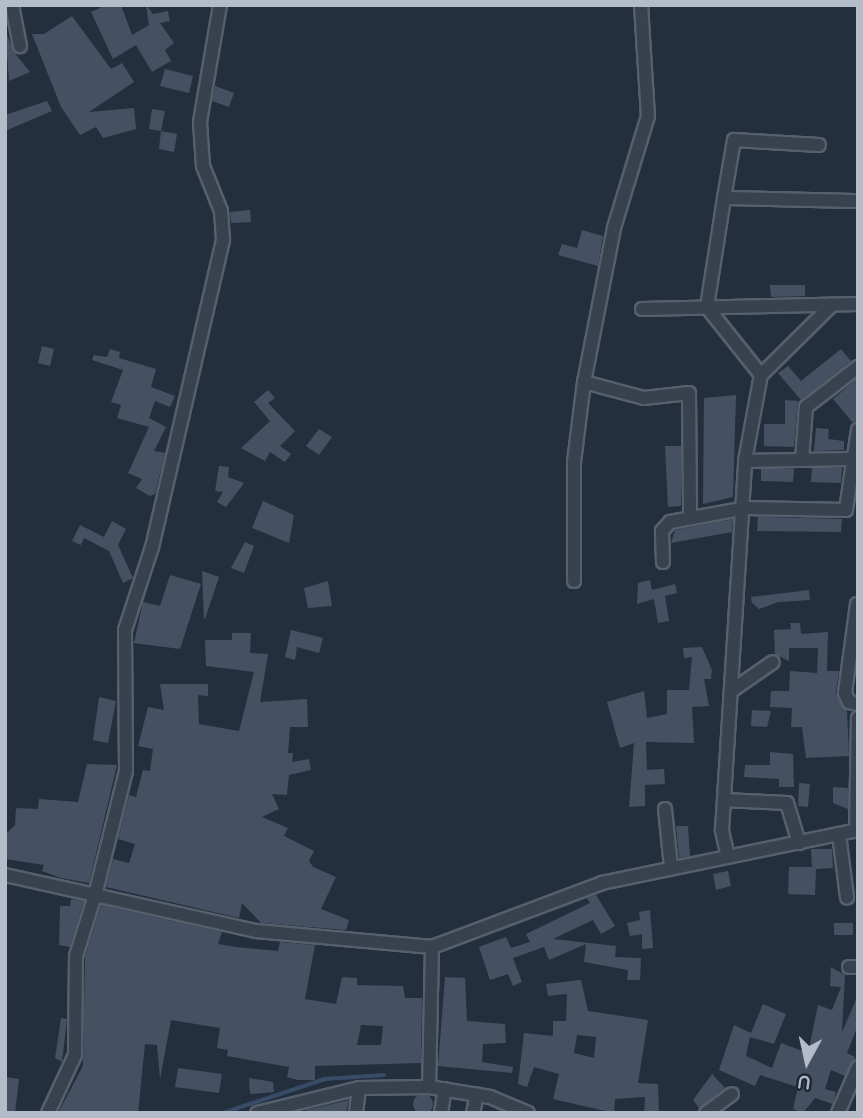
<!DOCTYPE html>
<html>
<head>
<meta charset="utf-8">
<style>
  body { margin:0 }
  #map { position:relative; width:863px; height:1118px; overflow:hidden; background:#242f3e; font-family:Quicksand,sans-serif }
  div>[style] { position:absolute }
  .stream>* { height:3.5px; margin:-1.75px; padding:0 1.75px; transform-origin:1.75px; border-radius:1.75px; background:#394c67 }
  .building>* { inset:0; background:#455162 }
  .round { border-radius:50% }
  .roads { filter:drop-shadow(2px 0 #565f6c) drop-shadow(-2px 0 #565f6c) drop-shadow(0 2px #565f6c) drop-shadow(0 -2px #565f6c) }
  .street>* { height:12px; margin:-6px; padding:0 6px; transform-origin:6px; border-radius:6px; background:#38414e }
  span { translate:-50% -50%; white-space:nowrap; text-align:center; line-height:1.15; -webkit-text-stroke:6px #1d2633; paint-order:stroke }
  .frame { position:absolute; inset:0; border:7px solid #b4bcc9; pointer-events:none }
  .north { position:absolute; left:772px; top:1027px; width:70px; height:70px; -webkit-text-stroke:5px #1d2633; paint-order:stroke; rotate:188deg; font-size:19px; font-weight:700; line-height:28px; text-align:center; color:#b4bcc9 }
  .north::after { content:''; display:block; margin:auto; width:24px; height:32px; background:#b4bcc9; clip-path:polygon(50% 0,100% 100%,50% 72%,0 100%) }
</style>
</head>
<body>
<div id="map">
  <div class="stream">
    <i style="left:223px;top:1113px;width:108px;rotate:-18.4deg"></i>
    <i style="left:325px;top:1079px;width:59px;rotate:-3.9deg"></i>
  </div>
  <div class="building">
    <i style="clip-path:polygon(106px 5px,121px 5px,132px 35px,149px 25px,146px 5px,153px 14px,168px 11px,170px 21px,160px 23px,174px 43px,165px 50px,171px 61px,152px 72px,136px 45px,113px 59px,91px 12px)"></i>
    <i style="clip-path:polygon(72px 16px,111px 69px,122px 63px,134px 82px,89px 112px,134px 108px,136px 129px,103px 138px,96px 127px,80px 135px,61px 107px,32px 34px,44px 34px)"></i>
    <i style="clip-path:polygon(5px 28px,13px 51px,30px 72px,9px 81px)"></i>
    <i style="clip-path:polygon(165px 69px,193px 76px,189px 93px,160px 86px)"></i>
    <i style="clip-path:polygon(215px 86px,234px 93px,229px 107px,212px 101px)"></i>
    <i style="clip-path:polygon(47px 101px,52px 111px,5px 131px,5px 115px)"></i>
    <i style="clip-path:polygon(152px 109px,165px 111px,161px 131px,149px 129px)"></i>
    <i style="clip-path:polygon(161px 131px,177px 134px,174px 152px,159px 149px)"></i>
    <i style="clip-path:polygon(250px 210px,251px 222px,231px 223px,230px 212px)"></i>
    <i style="clip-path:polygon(582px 230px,603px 236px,598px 266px,558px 255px,562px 244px,577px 248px)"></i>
    <i style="clip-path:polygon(770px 285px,805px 285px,805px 296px,771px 297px)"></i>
    <i style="clip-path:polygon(42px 346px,54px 349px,50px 366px,38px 363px)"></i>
    <i style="clip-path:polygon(110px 349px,120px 352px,119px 358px,156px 369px,151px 387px,175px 396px,170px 407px,155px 401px,149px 418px,166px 427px,154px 451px,165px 453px,155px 494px,150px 496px,136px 488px,142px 479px,128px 473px,149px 427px,117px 418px,121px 405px,111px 402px,123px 370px,92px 360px,94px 355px,107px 357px)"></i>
    <i style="clip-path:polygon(841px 349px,851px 361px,801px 400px,778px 373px,788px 366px,801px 381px)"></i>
    <i style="clip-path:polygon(858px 378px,858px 421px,853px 423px,833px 399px)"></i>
    <i style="clip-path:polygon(268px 390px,275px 398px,268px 403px,295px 431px,280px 446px,291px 454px,285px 462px,270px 452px,265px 461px,241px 448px,270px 421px,254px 402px)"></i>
    <i style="clip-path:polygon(736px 395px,733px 497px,703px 504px,704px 398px)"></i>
    <i style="clip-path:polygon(785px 400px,798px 401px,794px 447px,764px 446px,764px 424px,785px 424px)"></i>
    <i style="clip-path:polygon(816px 428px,829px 429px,828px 439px,844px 441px,844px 450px,814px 451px)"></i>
    <i style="clip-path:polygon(319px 429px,332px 437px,319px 455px,306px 446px)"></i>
    <i style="clip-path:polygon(665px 446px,681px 446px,681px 506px,668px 507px)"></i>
    <i style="clip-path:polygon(219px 466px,229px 467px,228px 477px,244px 483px,226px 507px,217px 502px,223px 492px,215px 491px)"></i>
    <i style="clip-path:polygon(812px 468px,842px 468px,841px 483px,811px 482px)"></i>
    <i style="clip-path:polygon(761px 469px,794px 469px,793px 482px,761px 481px)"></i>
    <i style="clip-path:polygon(263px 501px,294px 515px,289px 543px,252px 528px)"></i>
    <i style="clip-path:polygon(758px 517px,842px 519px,841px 532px,757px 531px)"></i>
    <i style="clip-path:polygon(733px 519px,732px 532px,671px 543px,675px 530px)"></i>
    <i style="clip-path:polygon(112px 521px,126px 529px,118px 545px,133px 578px,123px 583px,109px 551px,84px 538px,81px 545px,72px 541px,80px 525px,104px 537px)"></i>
    <i style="clip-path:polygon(245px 542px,254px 546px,244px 573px,231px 568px)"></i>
    <i style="clip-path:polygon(202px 571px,219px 577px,205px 619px,204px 619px)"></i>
    <i style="clip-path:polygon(170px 575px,201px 584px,180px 649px,134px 643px,143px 602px,160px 606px)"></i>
    <i style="clip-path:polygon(650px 580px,652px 590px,675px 584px,677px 593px,665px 596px,669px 621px,658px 623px,654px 599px,637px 604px,638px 583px)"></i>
    <i style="clip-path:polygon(328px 581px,332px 606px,308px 608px,304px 588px)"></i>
    <i style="clip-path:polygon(809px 590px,810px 600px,778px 602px,759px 609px,752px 603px,751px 597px)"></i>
    <i style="clip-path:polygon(790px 623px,800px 623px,801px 634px,828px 632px,827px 671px,839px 671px,836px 693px,847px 711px,849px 756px,806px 758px,802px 727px,791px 727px,792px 708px,770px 707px,771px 691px,789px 691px,790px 671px,817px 673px,818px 648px,789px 648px,789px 661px,775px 654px,774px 630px,791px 629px)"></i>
    <i style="clip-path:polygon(291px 630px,323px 638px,319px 653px,297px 647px,295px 660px,285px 657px)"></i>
    <i style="clip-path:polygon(232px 633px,251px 633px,250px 653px,268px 654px,260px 702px,307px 699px,308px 727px,290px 727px,288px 753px,293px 753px,292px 762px,309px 759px,311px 770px,289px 775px,287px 795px,272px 794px,279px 809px,262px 817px,288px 828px,284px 836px,314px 851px,309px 861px,313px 867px,336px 877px,321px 909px,349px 920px,346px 930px,261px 923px,242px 903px,239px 918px,106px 887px,113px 859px,129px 863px,135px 844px,118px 839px,129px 795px,136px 797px,143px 770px,150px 771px,153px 749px,138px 746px,148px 707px,164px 710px,160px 684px,208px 684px,208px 696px,198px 695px,199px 724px,239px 731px,254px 672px,206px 666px,205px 640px,232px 640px)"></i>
    <i style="clip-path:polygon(702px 647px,712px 670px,711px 679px,704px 679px,709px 706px,692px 707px,694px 743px,646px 742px,647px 770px,664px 769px,665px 784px,645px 785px,645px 806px,629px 807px,634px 743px,620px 748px,607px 702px,644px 691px,647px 718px,667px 714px,667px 690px,689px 690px,692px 657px,684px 658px,683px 648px)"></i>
    <i style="clip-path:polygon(99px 697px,116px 701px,108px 743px,93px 740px)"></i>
    <i style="clip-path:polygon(752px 710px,771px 711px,767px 727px,751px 726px)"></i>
    <i style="clip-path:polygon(770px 752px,793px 754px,794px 787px,779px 787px,779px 779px,744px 777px,745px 765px,770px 765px)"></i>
    <i style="clip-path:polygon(87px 764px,117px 765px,89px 883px,61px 878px,42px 871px,44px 865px,5px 859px,5px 835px,15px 825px,16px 808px,38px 809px,39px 799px,78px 802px)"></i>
    <i style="clip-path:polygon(799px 783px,810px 784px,808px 807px,798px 806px)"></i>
    <i style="clip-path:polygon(833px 787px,848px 788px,848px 809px,833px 803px)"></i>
    <i style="clip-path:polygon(676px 826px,688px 826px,690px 856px,679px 858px)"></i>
    <i style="clip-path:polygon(811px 849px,832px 849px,833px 868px,816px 869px,815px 895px,788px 894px,789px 867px,812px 867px)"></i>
    <i style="clip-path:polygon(728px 871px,731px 886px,716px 890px,713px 874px)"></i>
    <i style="clip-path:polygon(596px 895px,615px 926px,601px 934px,593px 920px,553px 939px,616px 946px,615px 957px,641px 958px,640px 980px,627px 980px,628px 970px,584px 962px,586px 944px,549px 960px,544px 947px,513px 958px,522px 982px,513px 986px,508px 974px,490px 980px,479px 947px,506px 937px,511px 948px,530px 942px,526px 934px,590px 903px,587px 898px)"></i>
    <i style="clip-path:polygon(71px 899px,84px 901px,70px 947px,59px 945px,60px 906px,70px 906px)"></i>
    <i style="clip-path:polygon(evenodd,101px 905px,222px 932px,218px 944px,236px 947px,278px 951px,280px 942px,315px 945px,305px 999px,336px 1004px,342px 977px,357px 978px,357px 985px,403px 986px,405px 998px,422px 998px,421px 1063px,315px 1066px,315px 1080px,298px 1080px,287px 1077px,289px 1067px,227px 1056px,228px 1050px,217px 1048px,220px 1028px,171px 1020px,160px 1079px,157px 1045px,145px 1044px,138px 1113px,58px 1113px,83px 1066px,85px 957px,101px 905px,361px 1025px,383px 1026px,381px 1045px,357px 1045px,361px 1025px)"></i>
    <i style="clip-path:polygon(650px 910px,653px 948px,642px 949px,642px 934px,630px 936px,627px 923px,640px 920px,639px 912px)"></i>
    <i style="clip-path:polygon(834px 923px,853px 923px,853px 935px,834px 935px)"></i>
    <i style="clip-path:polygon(831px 967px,845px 975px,842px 1032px,858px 995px,858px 1025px,847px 1053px,855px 1057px,845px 1076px,831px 1070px,825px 1089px,836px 1092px,833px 1104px,815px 1098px,803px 1113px,793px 1109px,798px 1087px,760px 1075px,755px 1086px,719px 1070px,734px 1025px,751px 1033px,763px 1004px,786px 1014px,774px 1044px,750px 1037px,746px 1056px,772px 1068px,781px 1043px,808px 1053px,818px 1005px,832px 1010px,841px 987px,830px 986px)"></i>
    <i style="clip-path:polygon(445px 977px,465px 978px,467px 1021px,505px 1024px,506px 1043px,483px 1044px,482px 1062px,513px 1067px,512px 1073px,438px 1066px)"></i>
    <i style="clip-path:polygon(evenodd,581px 980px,588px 1011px,648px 1020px,638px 1083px,658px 1084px,659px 1113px,644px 1113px,645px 1097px,615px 1099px,614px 1113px,553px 1099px,559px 1074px,534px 1067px,527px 1087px,518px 1084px,524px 1033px,553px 1036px,553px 1021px,566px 1021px,567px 994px,548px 996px,546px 984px,581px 980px,577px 1035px,596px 1037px,594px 1058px,574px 1053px,577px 1035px)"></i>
    <i style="clip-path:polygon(61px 1018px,67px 1019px,62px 1062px,55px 1058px)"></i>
    <i style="clip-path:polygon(178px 1068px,222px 1074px,219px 1093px,175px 1087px)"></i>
    <i style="clip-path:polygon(712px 1074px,725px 1088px,699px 1108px,693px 1100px)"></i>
    <i style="clip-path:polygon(5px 1077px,19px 1079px,15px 1113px,5px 1113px)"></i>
    <i style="clip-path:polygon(249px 1078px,273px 1082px,274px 1092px,250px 1094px)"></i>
    <i class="round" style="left:413px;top:1094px;width:20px;height:20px"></i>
    <i style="clip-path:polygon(349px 1100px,346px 1113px,306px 1113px,306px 1110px)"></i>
  </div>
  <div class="roads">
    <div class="street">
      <i style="left:12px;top:5px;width:42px;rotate:79deg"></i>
      <i style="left:220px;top:5px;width:119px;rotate:99.7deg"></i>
      <i style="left:200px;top:122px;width:44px;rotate:86.1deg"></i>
      <i style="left:203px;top:166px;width:48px;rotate:68.2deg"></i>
      <i style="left:221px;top:211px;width:29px;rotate:86deg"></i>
      <i style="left:223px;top:240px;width:315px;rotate:103deg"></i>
      <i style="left:152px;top:547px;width:87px;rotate:108deg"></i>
      <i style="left:125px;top:630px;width:141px;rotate:89.6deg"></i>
      <i style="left:126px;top:771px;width:128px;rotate:104deg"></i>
      <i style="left:95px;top:895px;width:165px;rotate:12.6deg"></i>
      <i style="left:256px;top:931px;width:177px;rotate:5.2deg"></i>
      <i style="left:432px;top:947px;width:140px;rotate:91.2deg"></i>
      <i style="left:641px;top:5px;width:111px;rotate:86.4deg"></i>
      <i style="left:648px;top:116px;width:117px;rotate:106.9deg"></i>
      <i style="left:614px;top:228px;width:157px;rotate:101deg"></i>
      <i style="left:584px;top:382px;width:62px;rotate:14.9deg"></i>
      <i style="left:644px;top:398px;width:45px;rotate:-6.3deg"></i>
      <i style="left:689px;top:393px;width:124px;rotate:89.5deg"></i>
      <i style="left:724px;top:198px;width:59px;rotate:-80.2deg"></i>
      <i style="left:734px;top:140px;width:85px;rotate:3.4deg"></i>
      <i style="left:642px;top:309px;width:216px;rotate:-1.3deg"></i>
      <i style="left:761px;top:375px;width:87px;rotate:-128.5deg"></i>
      <i style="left:707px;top:307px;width:110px;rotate:-81.1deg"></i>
      <i style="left:724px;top:198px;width:134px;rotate:1.3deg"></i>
      <i style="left:802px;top:460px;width:53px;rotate:-85.7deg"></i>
      <i style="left:806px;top:407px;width:66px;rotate:-37.6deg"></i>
      <i style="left:745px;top:461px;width:106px;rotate:-1.1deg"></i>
      <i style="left:663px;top:562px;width:31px;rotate:-92deg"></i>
      <i style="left:662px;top:531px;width:12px;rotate:-48deg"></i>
      <i style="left:670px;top:522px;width:77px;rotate:-10.4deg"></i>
      <i style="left:746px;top:508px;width:100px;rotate:1.1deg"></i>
      <i style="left:846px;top:510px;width:81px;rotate:-81.5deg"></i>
      <i style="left:574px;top:581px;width:119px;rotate:-90deg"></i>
      <i style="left:574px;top:462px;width:81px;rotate:-82.9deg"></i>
      <i style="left:857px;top:604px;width:90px;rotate:97.7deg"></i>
      <i style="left:845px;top:693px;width:10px;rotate:66deg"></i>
      <i style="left:849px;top:702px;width:9px;rotate:13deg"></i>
      <i style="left:734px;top:689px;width:47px;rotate:-34.7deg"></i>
      <i style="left:724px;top:800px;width:63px;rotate:2.7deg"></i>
      <i style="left:787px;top:803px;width:42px;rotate:73.3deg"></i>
      <i style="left:665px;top:809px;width:58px;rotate:84.1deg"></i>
      <i style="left:856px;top:830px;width:112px;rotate:-89deg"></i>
      <i style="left:839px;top:834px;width:64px;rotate:82.8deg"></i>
      <i style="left:728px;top:857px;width:28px;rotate:-103deg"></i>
      <i style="left:722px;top:830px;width:370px;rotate:-86.4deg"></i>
      <i style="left:745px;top:461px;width:87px;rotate:-79.5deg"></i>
      <i style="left:761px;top:375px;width:100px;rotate:-44.6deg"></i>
      <i style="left:5px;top:875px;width:92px;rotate:12.5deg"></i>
      <i style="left:95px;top:895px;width:64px;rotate:107.3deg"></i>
      <i style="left:76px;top:956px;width:99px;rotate:90.6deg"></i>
      <i style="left:75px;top:1055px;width:64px;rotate:115deg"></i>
      <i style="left:432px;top:947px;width:182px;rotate:-20.6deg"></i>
      <i style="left:602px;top:883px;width:261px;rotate:-11.7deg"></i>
      <i style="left:849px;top:967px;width:9px"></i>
      <i style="left:257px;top:1113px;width:105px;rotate:-13.8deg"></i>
      <i style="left:359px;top:1088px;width:70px;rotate:-0.8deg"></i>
      <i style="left:429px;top:1087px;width:62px;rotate:9.3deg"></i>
      <i style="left:490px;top:1097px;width:41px;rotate:22.8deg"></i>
      <i style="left:356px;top:1113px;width:25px;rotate:-83deg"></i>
      <i style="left:441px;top:1113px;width:24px;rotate:-81deg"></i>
      <i style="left:473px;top:1113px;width:19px;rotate:-78deg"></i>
      <i style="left:706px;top:1113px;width:32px;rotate:-36deg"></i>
      <i style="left:838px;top:1113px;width:50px;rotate:-66.5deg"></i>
    </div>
  </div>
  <div class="frame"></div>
  <div class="north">U</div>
</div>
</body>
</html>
